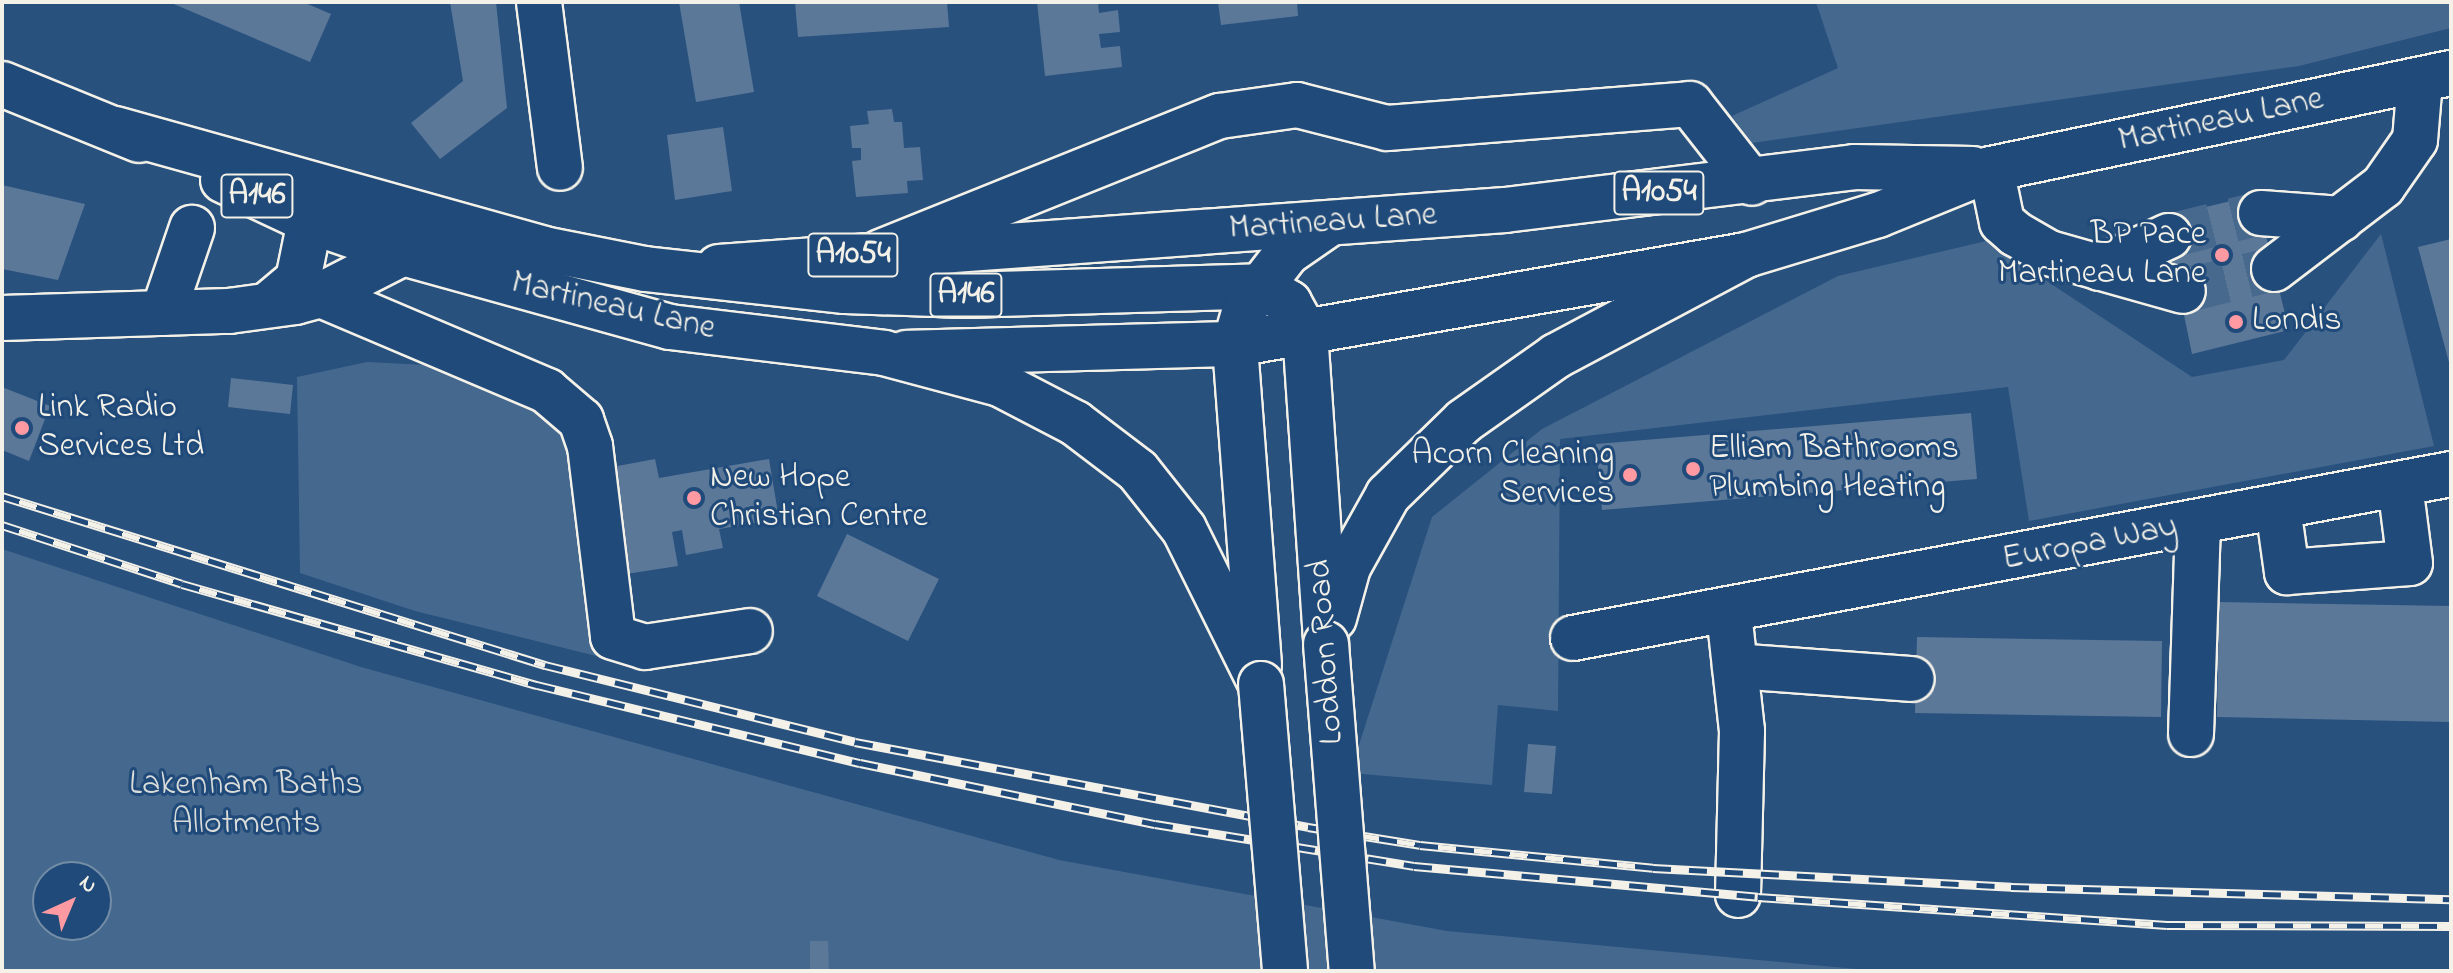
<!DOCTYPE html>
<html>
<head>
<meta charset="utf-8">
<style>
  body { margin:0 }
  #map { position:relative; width:2453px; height:973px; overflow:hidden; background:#28517e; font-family:"Indie Flower",sans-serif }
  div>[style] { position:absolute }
  .green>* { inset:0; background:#45688e }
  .building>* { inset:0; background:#5b7899 }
  .minor-tunnel>* { height:44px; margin-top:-22px; transform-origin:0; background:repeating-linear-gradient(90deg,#47698e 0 44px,transparent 0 66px) }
  .roads { filter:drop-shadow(2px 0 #f4f1e8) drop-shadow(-2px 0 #f4f1e8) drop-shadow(0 2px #f4f1e8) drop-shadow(0 -2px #f4f1e8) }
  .minor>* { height:44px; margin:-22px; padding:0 22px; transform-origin:22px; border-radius:22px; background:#1f4a7a }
  .major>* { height:44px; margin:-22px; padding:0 22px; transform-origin:22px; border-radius:22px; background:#1f4a7a }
  .highway>* { height:44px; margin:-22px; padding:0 22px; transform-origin:22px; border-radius:22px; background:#1f4a7a }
  .rail>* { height:9px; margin-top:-4.5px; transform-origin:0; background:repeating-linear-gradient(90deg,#1f4a7a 0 18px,#f4f1e8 0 36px); box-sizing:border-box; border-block:2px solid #f4f1e8 }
  .bridges { filter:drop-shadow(2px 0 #f4f1e8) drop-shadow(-2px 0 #f4f1e8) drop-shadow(0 2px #f4f1e8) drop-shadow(0 -2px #f4f1e8) }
  .highway-bridge>* { height:44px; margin:-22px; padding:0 22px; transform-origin:22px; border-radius:22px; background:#1f4a7a }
  .dots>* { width:22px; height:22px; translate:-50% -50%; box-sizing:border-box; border:4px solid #1f4a7a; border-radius:50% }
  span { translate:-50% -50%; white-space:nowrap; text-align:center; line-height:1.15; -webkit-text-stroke:6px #1f4a7a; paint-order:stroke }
  .shield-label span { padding:2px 6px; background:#1f4a7a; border:2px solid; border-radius:6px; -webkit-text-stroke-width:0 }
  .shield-label { font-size:32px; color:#f4f1e8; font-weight:700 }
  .street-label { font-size:34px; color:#f4f1e8 }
  .poi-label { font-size:34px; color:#f4f1e8 }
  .right { translate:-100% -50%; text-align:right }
  .left { translate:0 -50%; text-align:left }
  .park-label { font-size:34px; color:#dadcda }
  .frame { position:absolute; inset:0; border:4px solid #f4f1e8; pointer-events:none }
  .north { position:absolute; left:32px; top:861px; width:80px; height:80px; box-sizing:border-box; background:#1f4a7a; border:2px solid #748da6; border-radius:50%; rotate:44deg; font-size:22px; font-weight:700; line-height:32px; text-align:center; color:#f4f1e8 }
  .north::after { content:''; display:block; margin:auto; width:28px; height:36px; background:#ff9aa2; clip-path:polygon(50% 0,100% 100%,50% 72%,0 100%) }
</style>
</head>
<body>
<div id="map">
  <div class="green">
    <i style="clip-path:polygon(1816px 2px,2451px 2px,2451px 28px,2299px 66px,1752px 143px,1732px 116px,1838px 68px)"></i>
    <i style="clip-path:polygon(2381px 234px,2434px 446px,2029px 521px,2008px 387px,1560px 439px,1558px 711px,1498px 705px,1492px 785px,1350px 773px,1432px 517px,1542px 429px,1838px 276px,1986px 241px,2192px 377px,2284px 360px)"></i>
    <i style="clip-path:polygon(367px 362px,427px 365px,570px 426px,596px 656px,415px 611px,300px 573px,297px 377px)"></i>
    <i style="clip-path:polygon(evenodd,2px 549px,361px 667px,1059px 860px,1447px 931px,1878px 971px,2px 971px,2px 549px,48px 877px,96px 877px,96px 925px,48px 925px,48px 877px)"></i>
  </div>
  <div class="building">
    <i style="clip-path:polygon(169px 2px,303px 2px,331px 14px,310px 62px)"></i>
    <i style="clip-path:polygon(450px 2px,496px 2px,507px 108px,440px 159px,411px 123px,463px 81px)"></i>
    <i style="clip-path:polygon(679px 2px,739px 2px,754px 92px,696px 102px)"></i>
    <i style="clip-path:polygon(795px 2px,947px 2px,949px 27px,798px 37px)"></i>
    <i style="clip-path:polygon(1037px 2px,1098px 2px,1099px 13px,1118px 10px,1120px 32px,1099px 34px,1101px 48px,1120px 46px,1122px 67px,1045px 76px)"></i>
    <i style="clip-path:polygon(1218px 2px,1297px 2px,1298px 16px,1221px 25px)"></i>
    <i style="clip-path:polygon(892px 109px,894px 122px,902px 122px,904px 148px,920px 147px,923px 180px,907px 181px,908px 193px,856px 197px,852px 161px,861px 160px,861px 148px,852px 148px,850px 126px,869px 124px,867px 111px)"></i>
    <i style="clip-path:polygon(723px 127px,732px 191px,675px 200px,667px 135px)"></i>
    <i style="clip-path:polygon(2px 185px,85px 204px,58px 280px,2px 269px)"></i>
    <i style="clip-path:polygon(2256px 195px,2289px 330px,2192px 354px,2164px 217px)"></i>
    <i style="clip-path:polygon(2451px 239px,2451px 366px,2450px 366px,2418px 247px)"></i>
    <i style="clip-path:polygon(231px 378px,293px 385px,290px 414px,228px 407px)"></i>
    <i style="clip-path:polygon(2px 387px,50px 406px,29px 461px,2px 450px)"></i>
    <i style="clip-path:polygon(1971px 413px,1977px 479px,1602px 510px,1596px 444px)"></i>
    <i style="clip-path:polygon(655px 459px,659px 478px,769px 459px,779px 519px,719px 529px,723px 548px,686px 555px,682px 530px,672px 532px,678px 566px,626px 574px,607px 468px)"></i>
    <i style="clip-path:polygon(847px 534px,939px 579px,908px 641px,817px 596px)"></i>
    <i style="clip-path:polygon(2219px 602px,2451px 606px,2450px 722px,2217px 717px)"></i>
    <i style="clip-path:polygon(1917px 637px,2162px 641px,2161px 717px,1915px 713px)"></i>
    <i style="clip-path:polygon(1528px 744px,1556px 746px,1552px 794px,1524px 792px)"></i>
    <i style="clip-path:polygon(810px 941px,828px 941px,829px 971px,810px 971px)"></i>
  </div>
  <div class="minor-tunnel">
    <i style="left:2169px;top:236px;width:95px;rotate:-14deg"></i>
    <i style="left:2183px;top:291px;width:94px;rotate:-13.6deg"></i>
  </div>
  <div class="roads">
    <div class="minor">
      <i style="left:539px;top:2px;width:167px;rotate:82.8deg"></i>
      <i style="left:1991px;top:169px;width:54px;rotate:78.3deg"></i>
      <i style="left:2002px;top:222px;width:18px;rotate:41deg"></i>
      <i style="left:2016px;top:234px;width:38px;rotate:30deg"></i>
      <i style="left:2049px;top:253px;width:139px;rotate:15.8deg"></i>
      <i style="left:2261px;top:213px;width:80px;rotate:4.3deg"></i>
      <i style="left:881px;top:252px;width:365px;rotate:-21.9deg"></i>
      <i style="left:1220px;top:116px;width:78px;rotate:-8.1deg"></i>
      <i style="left:1297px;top:105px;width:93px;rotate:14.3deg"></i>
      <i style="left:1387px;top:128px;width:304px;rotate:-4.5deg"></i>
      <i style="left:1690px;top:104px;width:100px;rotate:51.9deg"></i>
      <i style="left:2100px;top:268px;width:76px;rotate:-24.9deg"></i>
      <i style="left:2274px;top:269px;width:137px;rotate:-37.3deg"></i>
      <i style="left:2383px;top:186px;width:56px;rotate:-55.2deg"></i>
      <i style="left:2415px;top:140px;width:60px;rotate:-85.2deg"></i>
      <i style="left:321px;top:295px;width:246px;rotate:23deg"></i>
      <i style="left:547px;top:391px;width:45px;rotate:40.5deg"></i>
      <i style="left:581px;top:420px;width:28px;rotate:71deg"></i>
      <i style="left:590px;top:446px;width:192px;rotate:83.1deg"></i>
      <i style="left:613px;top:637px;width:34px;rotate:17deg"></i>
      <i style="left:645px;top:647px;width:106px;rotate:-8.7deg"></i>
      <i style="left:269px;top:304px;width:38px;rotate:-40deg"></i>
      <i style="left:298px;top:280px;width:60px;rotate:-78.5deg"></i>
      <i style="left:163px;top:313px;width:90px;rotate:-71.2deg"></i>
      <i style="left:2px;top:318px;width:227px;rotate:-1.8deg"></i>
      <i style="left:229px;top:311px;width:67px;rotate:-7.8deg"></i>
      <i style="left:295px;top:302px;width:27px;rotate:-15deg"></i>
      <i style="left:321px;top:295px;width:92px;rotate:-27.1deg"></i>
      <i style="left:2278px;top:508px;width:65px;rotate:82deg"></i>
      <i style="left:2287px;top:572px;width:123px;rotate:-4.2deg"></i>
      <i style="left:2410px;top:563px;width:79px;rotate:-97.3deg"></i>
      <i style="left:1729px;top:613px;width:119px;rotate:83.7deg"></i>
      <i style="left:1742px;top:731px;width:164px;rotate:91.4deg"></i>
      <i style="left:1573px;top:638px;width:893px;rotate:-10.58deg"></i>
      <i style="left:1735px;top:666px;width:177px;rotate:4.2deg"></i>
      <i style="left:2191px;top:734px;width:211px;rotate:-88.1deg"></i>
    </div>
    <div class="major">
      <i style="left:719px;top:267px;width:788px;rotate:-4.15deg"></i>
      <i style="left:1505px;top:210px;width:352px;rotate:-7deg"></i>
      <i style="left:1854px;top:167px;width:119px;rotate:1deg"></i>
      <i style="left:906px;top:353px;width:329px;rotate:-1.6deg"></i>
      <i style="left:1235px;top:344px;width:519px;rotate:-9.88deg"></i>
      <i style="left:1746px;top:255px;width:138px;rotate:-16.9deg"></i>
      <i style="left:1878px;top:215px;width:122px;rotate:-22.2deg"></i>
      <i style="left:1991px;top:169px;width:470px;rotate:-11.8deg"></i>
    </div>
    <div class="highway">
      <i style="left:2px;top:84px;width:148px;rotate:22.2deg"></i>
      <i style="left:115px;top:129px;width:445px;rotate:15.6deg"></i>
      <i style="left:544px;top:249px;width:103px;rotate:11.2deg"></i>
      <i style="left:645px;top:269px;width:201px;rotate:6.3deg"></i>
      <i style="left:845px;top:291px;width:119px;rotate:1.9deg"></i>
      <i style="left:964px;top:295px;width:297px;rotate:-1.7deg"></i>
      <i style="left:1261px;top:286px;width:33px;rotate:31deg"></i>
      <i style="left:1289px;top:303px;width:33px;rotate:61deg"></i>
      <i style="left:1305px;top:332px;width:313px;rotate:86.1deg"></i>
      <i style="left:223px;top:180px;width:96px;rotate:25.2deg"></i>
      <i style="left:310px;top:221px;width:98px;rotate:19deg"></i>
      <i style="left:403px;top:253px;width:277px;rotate:15.5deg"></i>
      <i style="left:670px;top:327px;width:216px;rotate:6.9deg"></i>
      <i style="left:884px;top:353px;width:120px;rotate:15deg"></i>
      <i style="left:1000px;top:384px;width:85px;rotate:27.5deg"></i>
      <i style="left:1075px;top:423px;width:79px;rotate:37.3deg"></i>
      <i style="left:1138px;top:471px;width:74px;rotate:51.6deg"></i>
      <i style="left:1184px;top:529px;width:173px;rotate:63.6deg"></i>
      <i style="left:1334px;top:618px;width:53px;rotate:-74.6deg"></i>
      <i style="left:1348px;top:567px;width:82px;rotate:-60.9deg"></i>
      <i style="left:1388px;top:495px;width:106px;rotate:-44.2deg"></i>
      <i style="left:1464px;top:421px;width:113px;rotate:-35.2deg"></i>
      <i style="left:1556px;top:356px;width:215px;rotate:-28deg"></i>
      <i style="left:1259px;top:665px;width:322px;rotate:-94.3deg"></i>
      <i style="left:1235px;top:344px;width:40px;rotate:-74deg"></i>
      <i style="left:1246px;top:306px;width:67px;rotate:-52.3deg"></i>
      <i style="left:1287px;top:253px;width:47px;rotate:-34.7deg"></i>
    </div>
  </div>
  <div class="rail">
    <i style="left:2px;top:496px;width:569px;rotate:17.29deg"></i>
    <i style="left:545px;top:665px;width:319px;rotate:13.9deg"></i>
    <i style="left:855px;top:742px;width:461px;rotate:10.6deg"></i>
    <i style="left:1308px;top:827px;width:113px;rotate:9.1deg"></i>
    <i style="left:1420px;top:845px;width:234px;rotate:5.6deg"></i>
    <i style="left:1653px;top:868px;width:359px;rotate:3deg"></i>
    <i style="left:2011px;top:887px;width:440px;rotate:1.6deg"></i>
    <i style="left:2px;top:525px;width:189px;rotate:18.1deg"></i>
    <i style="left:182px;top:584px;width:369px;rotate:15.9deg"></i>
    <i style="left:537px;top:685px;width:332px;rotate:13.6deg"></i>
    <i style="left:860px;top:763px;width:301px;rotate:11.7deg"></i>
    <i style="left:1155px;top:824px;width:262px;rotate:9.2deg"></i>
    <i style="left:1414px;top:866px;width:345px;rotate:5.1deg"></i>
    <i style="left:1758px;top:897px;width:410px;rotate:3.9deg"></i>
    <i style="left:2167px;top:925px;width:284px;rotate:0.2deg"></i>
  </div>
  <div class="bridges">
    <div class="highway-bridge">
      <i style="left:1326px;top:644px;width:328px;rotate:85.5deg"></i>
      <i style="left:1261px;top:684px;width:288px;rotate:85.2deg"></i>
    </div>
  </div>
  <div class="dots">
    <i style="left:2222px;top:255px;background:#ff9aa2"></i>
    <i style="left:2236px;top:322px;background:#ff9aa2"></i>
    <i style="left:22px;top:428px;background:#ff9aa2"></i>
    <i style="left:1693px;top:469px;background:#ff9aa2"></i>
    <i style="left:1630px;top:475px;background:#ff9aa2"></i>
    <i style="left:694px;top:498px;background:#ff9aa2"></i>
  </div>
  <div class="shield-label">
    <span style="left:1659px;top:193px">A1054</span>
    <span style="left:257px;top:196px">A146</span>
    <span style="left:853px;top:255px">A1054</span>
    <span style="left:966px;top:295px">A146</span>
  </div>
  <div class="street-label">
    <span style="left:2221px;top:121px;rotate:-12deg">Martineau Lane</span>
    <span style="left:1333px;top:223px;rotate:-4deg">Martineau Lane</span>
    <span style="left:613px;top:307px;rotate:13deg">Martineau Lane</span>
    <span style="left:2090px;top:544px;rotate:-11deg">Europa Way</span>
    <span style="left:1327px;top:652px;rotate:-94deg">Loddon Road</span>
  </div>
  <div class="poi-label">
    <span class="right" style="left:2206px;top:255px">BP Pace<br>Martineau Lane</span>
    <span class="left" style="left:2252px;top:322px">Londis</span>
    <span class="left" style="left:38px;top:428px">Link Radio<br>Services Ltd</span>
    <span class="left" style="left:1709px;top:469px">Elliam Bathrooms<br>Plumbing Heating</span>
    <span class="right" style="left:1614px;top:475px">Acorn Cleaning<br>Services</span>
    <span class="left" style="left:710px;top:498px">New Hope<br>Christian Centre</span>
  </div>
  <div class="park-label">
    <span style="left:246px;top:805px">Lakenham Baths<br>Allotments</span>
  </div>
  <div class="frame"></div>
  <div class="north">N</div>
</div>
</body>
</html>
